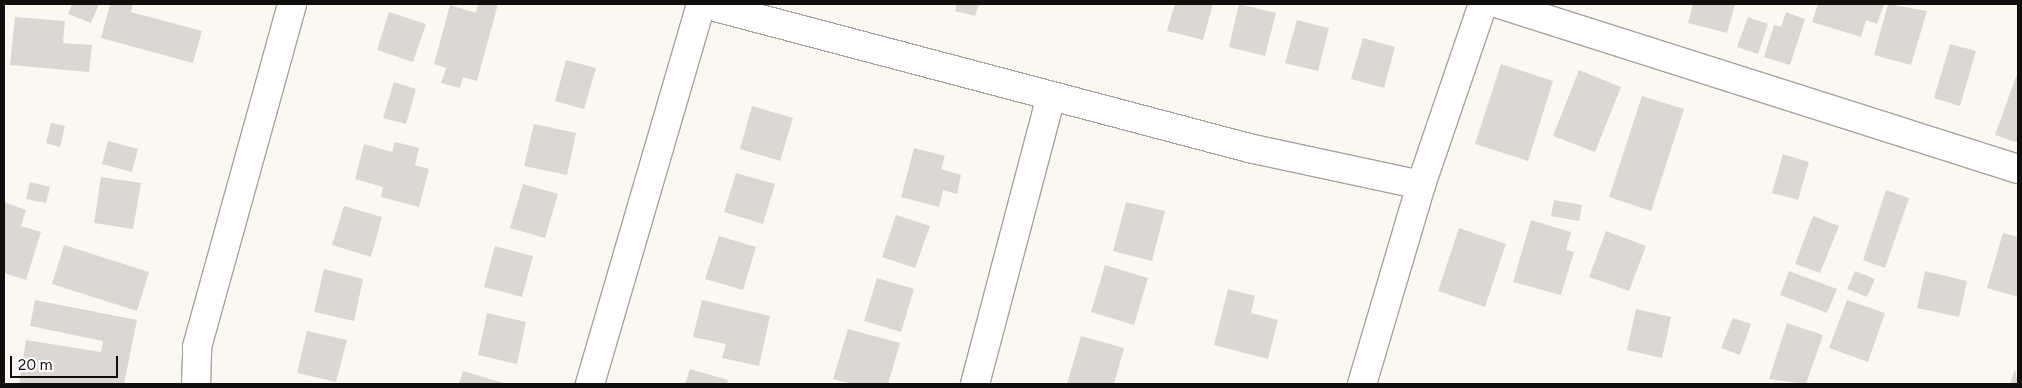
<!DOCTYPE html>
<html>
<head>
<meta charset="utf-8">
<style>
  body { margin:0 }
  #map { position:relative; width:2022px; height:388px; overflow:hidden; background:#fbf8f2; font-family:Figtree,sans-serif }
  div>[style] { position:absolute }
  .building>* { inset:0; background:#ddd7d4 }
  .roads { filter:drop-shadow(1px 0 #a7a39e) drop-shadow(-1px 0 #a7a39e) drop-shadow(0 1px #a7a39e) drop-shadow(0 -1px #a7a39e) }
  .minor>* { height:28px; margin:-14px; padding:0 14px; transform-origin:14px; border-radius:14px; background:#fff }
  span { translate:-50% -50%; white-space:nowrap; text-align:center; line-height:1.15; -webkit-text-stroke:4px #fff; paint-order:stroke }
  .frame { position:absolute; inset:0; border:5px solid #110f0e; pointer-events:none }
  .scale { position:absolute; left:10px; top:356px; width:108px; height:22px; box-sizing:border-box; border:2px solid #110f0e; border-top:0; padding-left:6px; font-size:15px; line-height:18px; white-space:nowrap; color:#110f0e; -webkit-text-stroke:4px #fff; paint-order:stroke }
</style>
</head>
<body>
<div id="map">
  <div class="building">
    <i style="clip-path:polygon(72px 4px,99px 4px,91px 23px,68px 14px)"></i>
    <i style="clip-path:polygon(110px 4px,133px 4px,131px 12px,202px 31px,193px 63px,101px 38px)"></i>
    <i style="clip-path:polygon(478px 4px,498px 4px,477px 81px,463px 77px,460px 88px,441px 83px,446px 68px,434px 64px,450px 5px,476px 13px)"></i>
    <i style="clip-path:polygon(957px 4px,979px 4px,975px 16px,955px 11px)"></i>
    <i style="clip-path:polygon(1175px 4px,1213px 4px,1203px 40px,1167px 31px)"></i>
    <i style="clip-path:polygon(1239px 4px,1276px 13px,1265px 56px,1229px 47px)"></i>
    <i style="clip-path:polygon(1693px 4px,1735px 4px,1727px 33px,1688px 23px)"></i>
    <i style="clip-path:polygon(1818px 4px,1884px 4px,1877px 24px,1866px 20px,1861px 37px,1812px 22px)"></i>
    <i style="clip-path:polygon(1888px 4px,1927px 11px,1911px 65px,1874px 55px)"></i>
    <i style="clip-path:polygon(389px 12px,426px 24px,413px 62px,377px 50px)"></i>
    <i style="clip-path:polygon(1786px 12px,1805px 19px,1790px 65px,1764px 57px,1774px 25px,1781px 27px)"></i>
    <i style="clip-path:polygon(15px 17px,65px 21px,63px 43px,92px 45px,89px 72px,10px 65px)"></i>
    <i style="clip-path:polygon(1748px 17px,1768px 24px,1758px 54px,1737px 47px)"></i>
    <i style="clip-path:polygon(1297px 20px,1329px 28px,1318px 71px,1285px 63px)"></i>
    <i style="clip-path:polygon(1363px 38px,1395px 47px,1384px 88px,1351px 79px)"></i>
    <i style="clip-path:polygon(1950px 44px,1976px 51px,1960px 106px,1934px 98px)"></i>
    <i style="clip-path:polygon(566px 60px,596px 68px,584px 109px,555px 101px)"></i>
    <i style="clip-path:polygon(1501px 64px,1553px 81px,1528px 161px,1475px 144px)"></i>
    <i style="clip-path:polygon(1579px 70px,1621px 87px,1595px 152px,1553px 136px)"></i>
    <i style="clip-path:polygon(2018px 71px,2018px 143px,1995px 135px)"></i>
    <i style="clip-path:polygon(394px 82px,416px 89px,406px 124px,383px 118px)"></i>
    <i style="clip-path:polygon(1642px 96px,1684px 109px,1651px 211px,1609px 197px)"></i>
    <i style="clip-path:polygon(752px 106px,793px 118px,780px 161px,740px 149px)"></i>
    <i style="clip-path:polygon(51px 123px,65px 126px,60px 147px,46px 143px)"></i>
    <i style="clip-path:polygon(534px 124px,576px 133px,567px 175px,524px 166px)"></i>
    <i style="clip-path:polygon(108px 141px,138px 149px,132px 172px,102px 164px)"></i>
    <i style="clip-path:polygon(395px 142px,419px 148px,415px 165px,429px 169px,419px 207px,381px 197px,383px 187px,355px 179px,364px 144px,392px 152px)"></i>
    <i style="clip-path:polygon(914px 148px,945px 156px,941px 169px,961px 175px,957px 194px,943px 190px,939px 207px,901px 197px)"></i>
    <i style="clip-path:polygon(1783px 154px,1809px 162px,1798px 200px,1772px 193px)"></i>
    <i style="clip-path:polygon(736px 173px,775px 184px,763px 224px,724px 212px)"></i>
    <i style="clip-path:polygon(101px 177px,141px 183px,133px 229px,94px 223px)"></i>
    <i style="clip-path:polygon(30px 182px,50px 187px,46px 203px,26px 199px)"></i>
    <i style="clip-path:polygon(523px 184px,558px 194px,545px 238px,510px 228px)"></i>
    <i style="clip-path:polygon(1886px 190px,1909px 198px,1885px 268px,1863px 260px)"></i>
    <i style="clip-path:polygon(1554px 200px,1582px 205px,1579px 221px,1551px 216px)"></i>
    <i style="clip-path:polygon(4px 202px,26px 210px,21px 226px,41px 232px,26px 280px,4px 273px)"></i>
    <i style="clip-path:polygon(1126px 202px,1165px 211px,1152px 261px,1113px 251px)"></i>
    <i style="clip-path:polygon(344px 206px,382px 217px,371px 257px,332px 245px)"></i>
    <i style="clip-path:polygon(896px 215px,930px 226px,915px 268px,882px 257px)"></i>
    <i style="clip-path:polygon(1813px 216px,1839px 226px,1820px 273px,1795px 264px)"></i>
    <i style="clip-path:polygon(1531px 220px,1571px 232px,1566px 250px,1574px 252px,1561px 295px,1513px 282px)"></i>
    <i style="clip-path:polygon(1459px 228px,1506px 244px,1485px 307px,1438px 291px)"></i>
    <i style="clip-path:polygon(1606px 231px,1646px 246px,1629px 291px,1589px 277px)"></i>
    <i style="clip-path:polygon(2003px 233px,2018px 237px,2018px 297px,1987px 288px)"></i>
    <i style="clip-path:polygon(719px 236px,756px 247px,743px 290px,705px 279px)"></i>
    <i style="clip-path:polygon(64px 245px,149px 272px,137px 311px,52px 284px)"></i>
    <i style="clip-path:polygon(495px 246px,533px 256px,522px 297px,484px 287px)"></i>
    <i style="clip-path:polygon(1105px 265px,1148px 278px,1134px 325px,1091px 312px)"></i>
    <i style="clip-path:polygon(324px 269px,363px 279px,354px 321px,314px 312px)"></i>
    <i style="clip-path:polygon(1789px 271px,1837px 289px,1827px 313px,1780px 295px)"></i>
    <i style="clip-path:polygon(1855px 271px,1875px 279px,1867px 297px,1847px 289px)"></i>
    <i style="clip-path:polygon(1925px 271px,1967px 281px,1959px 317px,1917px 308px)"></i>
    <i style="clip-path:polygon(877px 278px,914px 289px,901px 332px,864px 321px)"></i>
    <i style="clip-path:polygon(1228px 289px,1255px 296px,1251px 313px,1278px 320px,1268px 359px,1214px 345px)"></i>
    <i style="clip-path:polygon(35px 300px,137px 320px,124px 384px,19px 384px,26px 340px,101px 352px,103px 341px,30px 326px)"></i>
    <i style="clip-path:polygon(702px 300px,770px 316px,759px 366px,722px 358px,726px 344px,693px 337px)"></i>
    <i style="clip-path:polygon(1847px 300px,1885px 313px,1868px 362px,1829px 348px)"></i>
    <i style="clip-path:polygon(1636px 309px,1671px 317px,1662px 358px,1627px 350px)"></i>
    <i style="clip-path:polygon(487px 313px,526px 322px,517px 364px,478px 355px)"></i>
    <i style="clip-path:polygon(1733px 318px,1751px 324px,1740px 355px,1721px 348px)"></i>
    <i style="clip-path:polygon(1787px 323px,1823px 335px,1806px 384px,1769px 379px)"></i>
    <i style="clip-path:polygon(848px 329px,900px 343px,888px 384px,852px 384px,833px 379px)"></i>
    <i style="clip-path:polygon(307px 331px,347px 340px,336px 382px,297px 373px)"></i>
    <i style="clip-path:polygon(1081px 336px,1124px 348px,1114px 384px,1067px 384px)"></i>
    <i style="clip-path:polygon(690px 369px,728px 380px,727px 384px,685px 384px)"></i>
    <i style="clip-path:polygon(2015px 369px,2018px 384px,2010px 384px)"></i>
    <i style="clip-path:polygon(463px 371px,507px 384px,459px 384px)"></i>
  </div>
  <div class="roads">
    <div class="minor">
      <i style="left:704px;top:4px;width:564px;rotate:14.8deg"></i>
      <i style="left:1249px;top:148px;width:176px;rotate:12.1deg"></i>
      <i style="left:1421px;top:185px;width:208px;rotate:106.5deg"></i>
      <i style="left:1499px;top:4px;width:545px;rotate:17.64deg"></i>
      <i style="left:1421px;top:185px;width:191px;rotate:-71.1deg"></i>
      <i style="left:196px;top:384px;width:37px;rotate:-88deg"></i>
      <i style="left:197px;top:347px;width:356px;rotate:-74.5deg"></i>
      <i style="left:590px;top:384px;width:396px;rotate:-73.7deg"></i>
      <i style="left:975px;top:384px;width:298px;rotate:-75.2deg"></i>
    </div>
  </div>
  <div class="frame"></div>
  <div class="scale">20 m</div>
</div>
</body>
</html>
